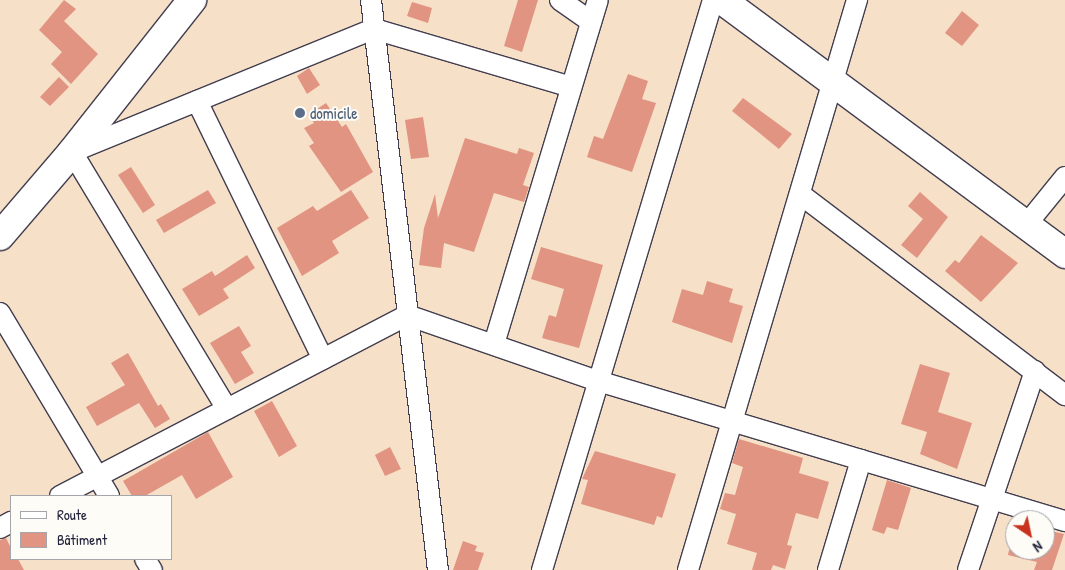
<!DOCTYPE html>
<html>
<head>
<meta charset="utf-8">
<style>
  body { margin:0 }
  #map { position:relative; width:1065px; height:570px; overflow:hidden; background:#f6e0c7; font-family:"Patrick Hand",sans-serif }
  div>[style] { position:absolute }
  .building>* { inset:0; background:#e19481 }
  .roads { filter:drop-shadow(1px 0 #423e50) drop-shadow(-1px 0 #423e50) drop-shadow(0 1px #423e50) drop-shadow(0 -1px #423e50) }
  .street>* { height:20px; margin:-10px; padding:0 10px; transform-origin:10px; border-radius:10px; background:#fff }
  .secondary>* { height:28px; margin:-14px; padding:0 14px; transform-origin:14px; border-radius:14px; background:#fff }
  .dots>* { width:14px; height:14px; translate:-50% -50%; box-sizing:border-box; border:2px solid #fdfcf7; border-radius:50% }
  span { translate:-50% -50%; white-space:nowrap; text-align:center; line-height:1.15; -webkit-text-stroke:4px #fdfcf7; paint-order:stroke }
  .service-label { font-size:16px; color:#4e5e75 }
  .left { translate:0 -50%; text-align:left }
  .legend { position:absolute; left:10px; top:495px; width:162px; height:65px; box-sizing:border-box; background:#fdfcf7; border:1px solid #a5a5ac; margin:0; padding:6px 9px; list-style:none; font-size:15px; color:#22223b }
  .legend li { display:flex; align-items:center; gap:10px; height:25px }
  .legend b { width:25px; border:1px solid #a5a5ac }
  .north { position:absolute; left:1005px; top:510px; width:50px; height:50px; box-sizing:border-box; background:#fdfcf7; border:1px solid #a5a5ac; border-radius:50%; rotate:146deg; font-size:14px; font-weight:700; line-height:20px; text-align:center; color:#22223b }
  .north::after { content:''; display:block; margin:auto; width:18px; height:22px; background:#c8321e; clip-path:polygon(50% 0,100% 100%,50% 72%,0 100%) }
</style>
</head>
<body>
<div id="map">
  <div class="building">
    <i style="clip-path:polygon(64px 0,76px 9px,64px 21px,98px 54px,71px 84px,51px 64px,62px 52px,39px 30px)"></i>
    <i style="clip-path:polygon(518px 0,538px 0,522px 52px,504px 46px)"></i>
    <i style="clip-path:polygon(412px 2px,432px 8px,428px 23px,407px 16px)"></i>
    <i style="clip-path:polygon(962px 11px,979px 25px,962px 46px,945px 33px)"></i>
    <i style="clip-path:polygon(309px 68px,320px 85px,307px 94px,297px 76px)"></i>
    <i style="clip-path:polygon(628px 74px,648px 81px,642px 99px,656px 103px,632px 172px,587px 157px,594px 136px,603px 139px)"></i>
    <i style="clip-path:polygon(59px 77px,69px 87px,50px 106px,40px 97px)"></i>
    <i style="clip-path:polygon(743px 98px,792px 134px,779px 149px,732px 111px)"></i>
    <i style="clip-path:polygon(326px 103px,342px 127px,346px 124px,373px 172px,341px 192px,309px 146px,314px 143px,304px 128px,314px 123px,308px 115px)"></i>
    <i style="clip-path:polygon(423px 117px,429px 157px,411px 159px,405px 120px)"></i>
    <i style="clip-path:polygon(465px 138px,517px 154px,519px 148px,534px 153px,523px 185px,529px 187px,524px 202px,494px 193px,474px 252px,444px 243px,441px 268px,419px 265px,424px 228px,435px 194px,438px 218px)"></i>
    <i style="clip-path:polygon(131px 167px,155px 205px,143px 213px,118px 175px)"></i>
    <i style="clip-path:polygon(208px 190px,216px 203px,164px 233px,156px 220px)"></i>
    <i style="clip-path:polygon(351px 190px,369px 218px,332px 241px,339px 253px,302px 276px,277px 228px,313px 206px,317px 211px)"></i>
    <i style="clip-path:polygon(920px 192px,948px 217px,917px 258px,901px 245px,923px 219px,908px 206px)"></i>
    <i style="clip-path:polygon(981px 235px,1018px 263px,981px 302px,945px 271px,955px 260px,959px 263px)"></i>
    <i style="clip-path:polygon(541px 247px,603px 265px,579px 348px,542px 338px,549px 315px,556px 317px,564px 289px,531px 279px)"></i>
    <i style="clip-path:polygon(247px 255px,255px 268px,223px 289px,229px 298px,199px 316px,182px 289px,212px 271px,215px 276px)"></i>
    <i style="clip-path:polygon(707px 281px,733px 289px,729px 302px,743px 306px,732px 343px,672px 322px,682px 289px,703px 295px)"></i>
    <i style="clip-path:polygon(239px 326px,251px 346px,241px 352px,254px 373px,235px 384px,210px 343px)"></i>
    <i style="clip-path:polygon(128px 353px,158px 406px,161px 404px,170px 419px,155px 428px,139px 403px,97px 426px,86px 407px,125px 385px,111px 363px)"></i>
    <i style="clip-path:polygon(920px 364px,950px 373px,938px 412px,972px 423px,957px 469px,920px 454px,927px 432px,901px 424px)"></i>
    <i style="clip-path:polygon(272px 401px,297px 446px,279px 457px,254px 411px)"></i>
    <i style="clip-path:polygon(208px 432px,233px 477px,196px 499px,182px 475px,145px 496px,132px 496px,123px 481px)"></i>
    <i style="clip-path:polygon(739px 439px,803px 458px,799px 473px,829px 482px,818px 519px,796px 513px,787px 545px,792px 546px,785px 569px,773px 565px,771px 570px,752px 570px,757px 553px,727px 544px,736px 514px,720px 509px,725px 493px,735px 495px,743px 467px,732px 463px)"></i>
    <i style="clip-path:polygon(390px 447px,401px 469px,385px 476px,375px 455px)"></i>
    <i style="clip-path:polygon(595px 451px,676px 474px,662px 518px,657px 516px,654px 525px,581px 504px,588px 480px,582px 479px)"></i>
    <i style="clip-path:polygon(887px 480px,911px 488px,898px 530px,887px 527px,884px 534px,872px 530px)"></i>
    <i style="clip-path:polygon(1047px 530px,1064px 534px,1052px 570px,1034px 570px,1037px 562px,1008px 555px,1009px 550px,1045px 550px)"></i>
    <i style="clip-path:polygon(6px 538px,11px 548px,11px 559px,18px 559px,24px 570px,0 570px,0 540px)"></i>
    <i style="clip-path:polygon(463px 541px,477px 546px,475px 551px,484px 553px,478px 570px,453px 570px)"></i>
  </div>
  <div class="roads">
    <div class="street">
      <i style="left:371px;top:0;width:574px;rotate:83.3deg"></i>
      <i style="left:560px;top:0;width:38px;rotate:35deg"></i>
      <i style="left:197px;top:101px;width:287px;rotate:64deg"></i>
      <i style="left:800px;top:194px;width:333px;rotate:37.2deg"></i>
      <i style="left:1026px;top:225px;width:62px;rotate:-50.9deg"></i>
      <i style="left:0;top:313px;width:213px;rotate:59.2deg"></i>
      <i style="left:494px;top:344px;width:359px;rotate:-73.2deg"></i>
      <i style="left:227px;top:409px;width:300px;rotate:-121.1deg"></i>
      <i style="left:72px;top:152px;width:326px;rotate:-22.2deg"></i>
      <i style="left:374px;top:29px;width:205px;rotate:16.4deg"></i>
      <i style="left:60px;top:496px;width:391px;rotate:-27.5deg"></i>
      <i style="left:407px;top:315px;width:202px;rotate:19.1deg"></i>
      <i style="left:598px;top:381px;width:488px;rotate:16.7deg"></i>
      <i style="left:0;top:528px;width:13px;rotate:-29deg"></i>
      <i style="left:145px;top:559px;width:13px;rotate:58deg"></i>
      <i style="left:542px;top:570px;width:595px;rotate:-73.3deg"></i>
      <i style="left:688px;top:570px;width:595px;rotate:-73.49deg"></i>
      <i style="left:828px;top:570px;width:115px;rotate:-73.3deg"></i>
      <i style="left:968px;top:570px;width:210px;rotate:-71.4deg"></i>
    </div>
    <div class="secondary">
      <i style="left:722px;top:0;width:427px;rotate:36.5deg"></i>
      <i style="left:0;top:236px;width:111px;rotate:-49.4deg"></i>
      <i style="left:72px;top:152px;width:194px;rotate:-51.7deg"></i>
    </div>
  </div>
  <div class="dots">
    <i style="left:300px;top:113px;background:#5c6f8a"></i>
  </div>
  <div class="service-label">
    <span class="left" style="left:310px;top:113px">domicile</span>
  </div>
  <ul class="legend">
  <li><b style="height:6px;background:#fff"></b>Route</li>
  <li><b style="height:14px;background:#e19481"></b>Bâtiment</li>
  </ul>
  <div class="north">N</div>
</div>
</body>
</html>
